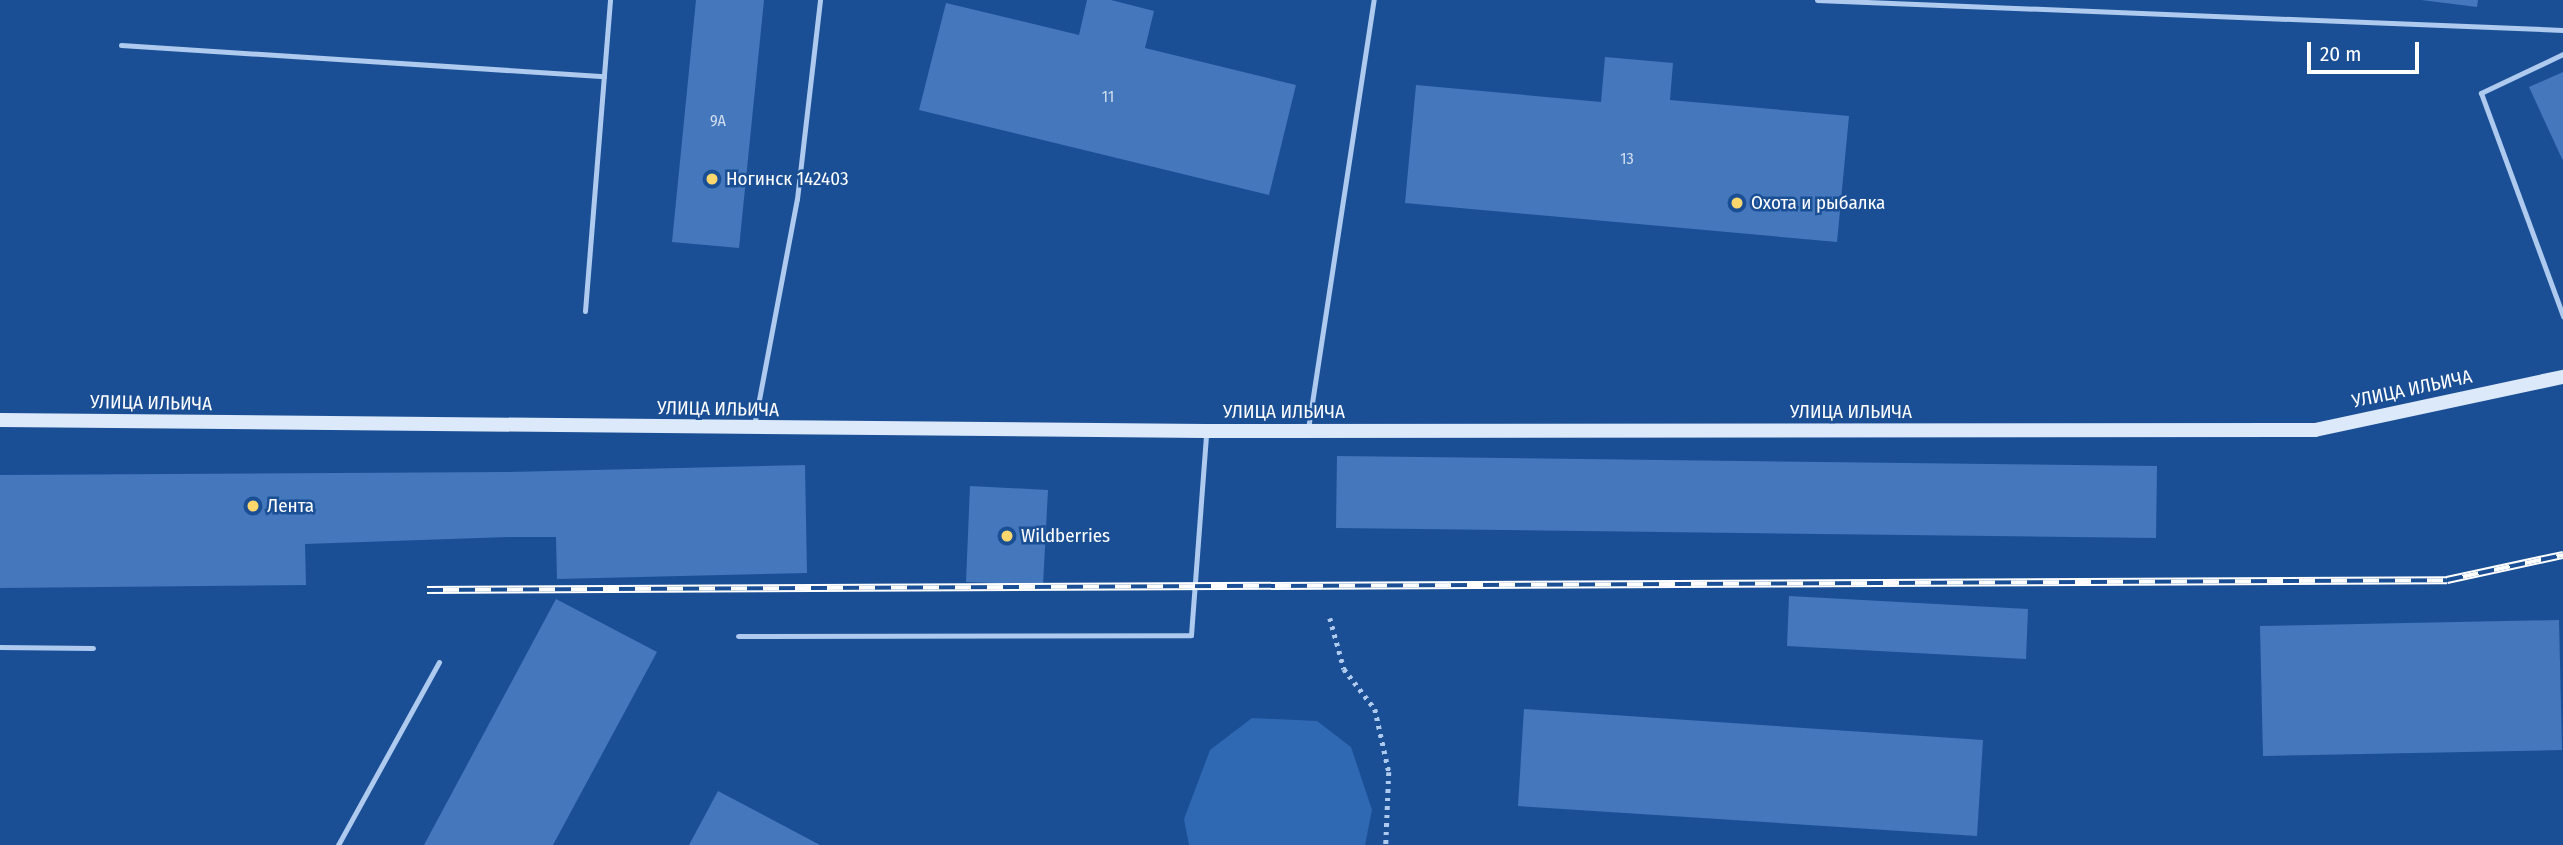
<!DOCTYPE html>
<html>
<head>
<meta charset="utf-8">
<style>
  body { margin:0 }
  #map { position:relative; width:2563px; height:845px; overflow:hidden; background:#1b4f95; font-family:"Fira Sans Condensed",sans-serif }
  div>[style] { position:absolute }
  .green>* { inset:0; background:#2f68b3 }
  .building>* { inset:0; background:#4477bc }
  .path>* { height:4.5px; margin-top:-2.25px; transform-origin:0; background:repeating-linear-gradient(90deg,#aecaef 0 3.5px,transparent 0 8.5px) }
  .lane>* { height:5px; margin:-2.5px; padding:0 2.5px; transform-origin:2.5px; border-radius:2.5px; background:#aecaef }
  .secondary>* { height:14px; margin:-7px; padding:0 7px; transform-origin:7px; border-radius:7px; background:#dbe9fb }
  .rail>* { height:8px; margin-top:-4px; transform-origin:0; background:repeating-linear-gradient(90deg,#1b4f95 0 16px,#fff 0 32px); box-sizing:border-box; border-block:2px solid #fff }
  .dots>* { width:19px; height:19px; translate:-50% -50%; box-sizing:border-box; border:4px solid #1b4f95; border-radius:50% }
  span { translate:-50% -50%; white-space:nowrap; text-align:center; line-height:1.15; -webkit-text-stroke:5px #1b4f95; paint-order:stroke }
  .number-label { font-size:16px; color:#d0ddee }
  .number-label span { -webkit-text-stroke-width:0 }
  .poi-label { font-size:19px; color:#fff }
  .left { translate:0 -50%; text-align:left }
  .street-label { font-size:19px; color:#fff }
  .scale { position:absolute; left:2307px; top:42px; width:112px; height:32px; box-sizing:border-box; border:4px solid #fff; border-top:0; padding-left:9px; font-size:21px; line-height:24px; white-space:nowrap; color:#fff; -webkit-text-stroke:5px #1b4f95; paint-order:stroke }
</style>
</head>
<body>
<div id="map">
  <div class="green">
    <i style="clip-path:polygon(1252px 718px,1317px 721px,1351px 747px,1372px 810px,1365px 845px,1189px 845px,1184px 819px,1210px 750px)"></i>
  </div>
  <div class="building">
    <i style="clip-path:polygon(696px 0,764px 0,739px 248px,672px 242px)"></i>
    <i style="clip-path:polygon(1087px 0,1111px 0,1154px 11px,1145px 48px,1296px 85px,1269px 195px,919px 110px,946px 3px,1079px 35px)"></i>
    <i style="clip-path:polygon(2421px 0,2478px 0,2477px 7px)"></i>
    <i style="clip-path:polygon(1605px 57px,1673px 63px,1670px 100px,1849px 116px,1837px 242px,1405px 203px,1416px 85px,1601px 102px)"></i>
    <i style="clip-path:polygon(2563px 72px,2563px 161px,2529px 87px)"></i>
    <i style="clip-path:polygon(1337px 456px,2157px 466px,2156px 538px,1336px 528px)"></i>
    <i style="clip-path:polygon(805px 465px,807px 573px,557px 579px,556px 537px,508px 537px,305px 544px,306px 585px,0 588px,0 475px,506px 472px)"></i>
    <i style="clip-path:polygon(970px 486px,1048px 490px,1043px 585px,966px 582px)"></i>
    <i style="clip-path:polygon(1789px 596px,2028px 609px,2026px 659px,1787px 646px)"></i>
    <i style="clip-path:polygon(556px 599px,657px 652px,553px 845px,424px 845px)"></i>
    <i style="clip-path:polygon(2559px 620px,2562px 750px,2263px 756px,2260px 626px)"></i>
    <i style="clip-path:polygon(1524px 709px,1983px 740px,1977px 836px,1518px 806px)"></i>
    <i style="clip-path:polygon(718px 791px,820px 845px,689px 845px)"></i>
  </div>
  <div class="path">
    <i style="left:1330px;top:618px;width:53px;rotate:74.6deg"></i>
    <i style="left:1344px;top:669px;width:51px;rotate:52.2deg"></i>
    <i style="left:1375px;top:709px;width:65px;rotate:77.5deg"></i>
    <i style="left:1389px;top:772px;width:73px;rotate:92.4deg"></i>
  </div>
  <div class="lane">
    <i style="left:1817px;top:0;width:747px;rotate:2.3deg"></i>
    <i style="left:121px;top:45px;width:484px;rotate:3.7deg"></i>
    <i style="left:2563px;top:54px;width:91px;rotate:154.6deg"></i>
    <i style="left:2481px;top:93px;width:238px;rotate:69.8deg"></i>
    <i style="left:585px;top:311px;width:312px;rotate:-85.4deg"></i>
    <i style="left:754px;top:426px;width:231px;rotate:-79.3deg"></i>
    <i style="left:797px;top:199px;width:200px;rotate:-83.4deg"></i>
    <i style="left:1308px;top:429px;width:434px;rotate:-81.3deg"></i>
    <i style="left:738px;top:636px;width:453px;rotate:-0.1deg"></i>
    <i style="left:1191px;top:635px;width:202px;rotate:-85.7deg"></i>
    <i style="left:0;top:647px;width:93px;rotate:0.6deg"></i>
    <i style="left:338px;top:845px;width:209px;rotate:-61.1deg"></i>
  </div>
  <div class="secondary">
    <i style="left:0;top:420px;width:1206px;rotate:0.52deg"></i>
    <i style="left:1206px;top:431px;width:1109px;rotate:-0.05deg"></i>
    <i style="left:2315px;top:430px;width:254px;rotate:-12.1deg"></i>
  </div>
  <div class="rail">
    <i style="left:427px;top:590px;width:2020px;rotate:-0.28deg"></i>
    <i style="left:2447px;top:580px;width:119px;rotate:-12.2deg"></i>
  </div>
  <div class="dots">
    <i style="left:712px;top:179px;background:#ffd76c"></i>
    <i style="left:1737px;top:203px;background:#ffd76c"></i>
    <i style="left:253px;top:506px;background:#ffd76c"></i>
    <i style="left:1007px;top:536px;background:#ffd76c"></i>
  </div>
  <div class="number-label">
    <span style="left:1108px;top:97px">11</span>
    <span style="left:718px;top:121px">9А</span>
    <span style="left:1627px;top:159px">13</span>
  </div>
  <div class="poi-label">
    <span class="left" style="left:726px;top:179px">Ногинск 142403</span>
    <span class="left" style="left:1751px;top:203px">Охота и рыбалка</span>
    <span class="left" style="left:267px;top:506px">Лента</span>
    <span class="left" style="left:1021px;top:536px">Wildberries</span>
  </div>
  <div class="street-label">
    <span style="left:2412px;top:389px;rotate:-12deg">УЛИЦА ИЛЬИЧА</span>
    <span style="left:151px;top:403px;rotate:1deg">УЛИЦА ИЛЬИЧА</span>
    <span style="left:718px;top:409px;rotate:1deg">УЛИЦА ИЛЬИЧА</span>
    <span style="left:1284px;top:412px">УЛИЦА ИЛЬИЧА</span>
    <span style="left:1851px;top:412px">УЛИЦА ИЛЬИЧА</span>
  </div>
  <div class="scale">20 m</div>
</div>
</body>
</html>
